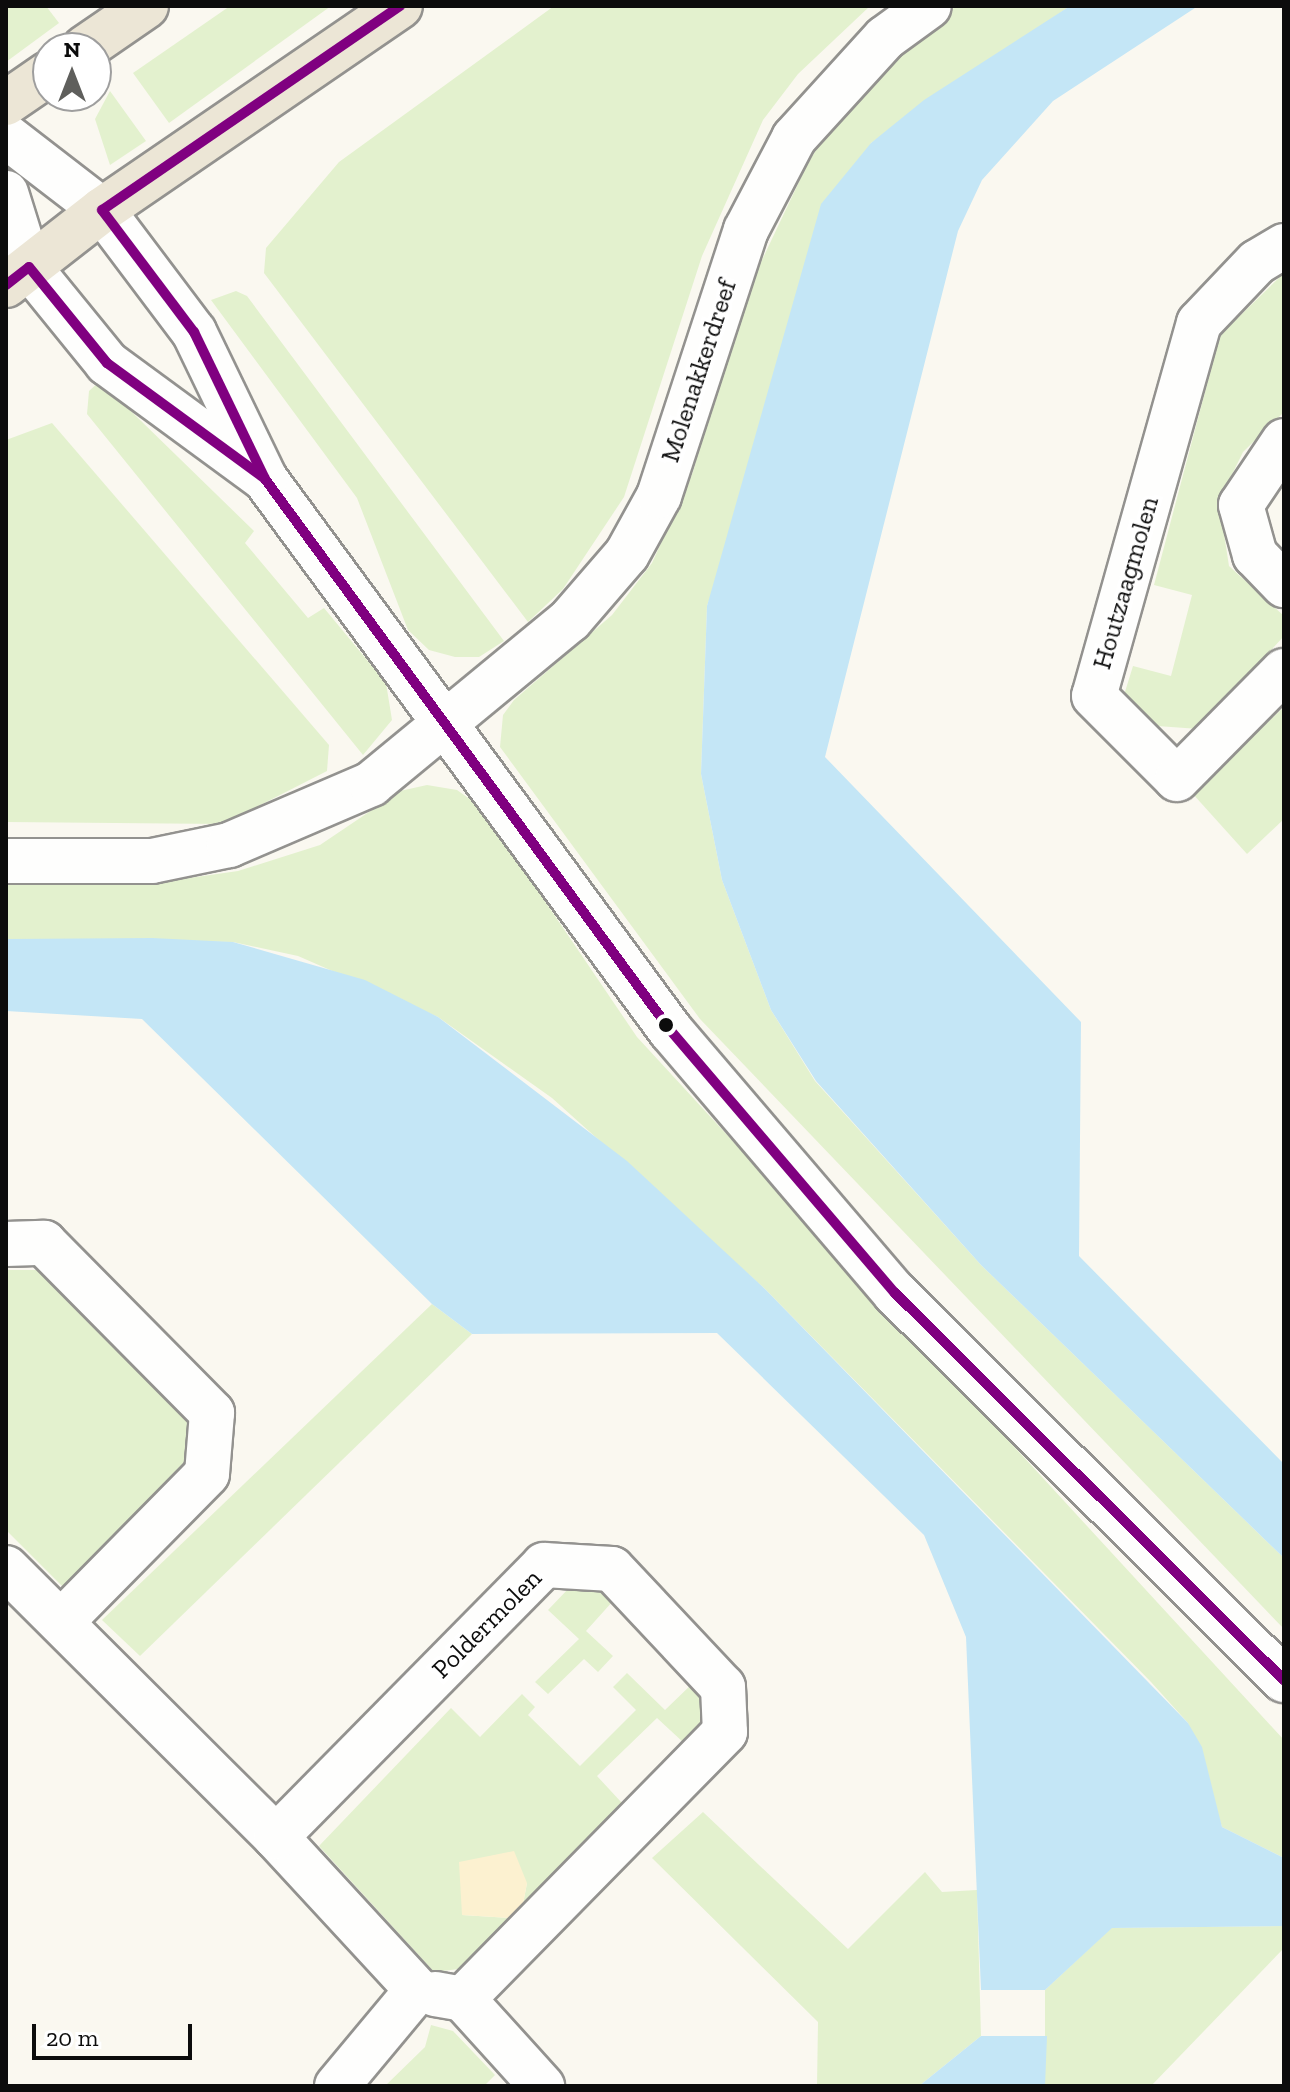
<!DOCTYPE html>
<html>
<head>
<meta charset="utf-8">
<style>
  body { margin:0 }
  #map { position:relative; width:1290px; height:2092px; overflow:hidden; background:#faf8f0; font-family:"Zilla Slab",serif }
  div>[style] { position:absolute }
  .green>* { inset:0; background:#e3f1ce }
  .sand>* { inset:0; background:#fcf1d0 }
  .water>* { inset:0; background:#c4e6f6 }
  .roads { filter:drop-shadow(2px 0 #93928f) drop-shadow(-2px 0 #93928f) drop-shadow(0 2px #93928f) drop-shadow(0 -2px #93928f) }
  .minor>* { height:44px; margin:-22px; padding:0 22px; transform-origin:22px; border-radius:22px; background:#fefefd }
  .major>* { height:44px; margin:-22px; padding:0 22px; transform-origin:22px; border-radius:22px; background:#ece6d6 }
  .bus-1>* { height:10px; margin:-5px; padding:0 5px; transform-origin:5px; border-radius:5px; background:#800080 }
  .dots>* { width:22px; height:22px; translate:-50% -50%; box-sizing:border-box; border:4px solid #fff; border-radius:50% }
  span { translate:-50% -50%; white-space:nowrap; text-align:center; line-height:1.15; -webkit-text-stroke:8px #fff; paint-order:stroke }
  .street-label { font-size:26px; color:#0c0c0c }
  .frame { position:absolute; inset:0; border:8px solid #0c0c0c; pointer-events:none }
  .north { position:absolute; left:32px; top:32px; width:80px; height:80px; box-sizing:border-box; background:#fff; border:2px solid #9e9e9e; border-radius:50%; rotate:0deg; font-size:22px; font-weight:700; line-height:32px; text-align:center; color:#0c0c0c }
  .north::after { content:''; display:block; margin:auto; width:28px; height:36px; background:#5f5f5c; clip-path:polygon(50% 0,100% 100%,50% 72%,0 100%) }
  .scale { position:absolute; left:32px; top:2024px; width:160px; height:36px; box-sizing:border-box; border:4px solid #0c0c0c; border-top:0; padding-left:10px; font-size:24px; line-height:28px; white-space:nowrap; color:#0c0c0c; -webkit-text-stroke:6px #fff; paint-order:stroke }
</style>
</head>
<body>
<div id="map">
  <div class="green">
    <i style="clip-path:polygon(6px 6px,46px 6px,59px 23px,6px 62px)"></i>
    <i style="clip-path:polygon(230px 6px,331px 6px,169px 123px,133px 73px)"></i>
    <i style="clip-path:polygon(554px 6px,870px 6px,798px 74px,763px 120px,702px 256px,624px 497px,563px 589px,528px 622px,264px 273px,266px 248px,339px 162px)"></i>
    <i style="clip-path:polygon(956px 6px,1070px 6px,871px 143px,707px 606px,701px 774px,722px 880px,771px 1010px,815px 1081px,981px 1265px,1284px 1558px,1284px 1629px,700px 1019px,500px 747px,503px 715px,514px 700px,612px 615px,652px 563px,693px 472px,735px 317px,807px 165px,837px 115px)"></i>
    <i style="clip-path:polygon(110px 91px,146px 141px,110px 165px,95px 119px)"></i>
    <i style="clip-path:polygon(1284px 273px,1284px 412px,1243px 452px,1219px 501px,1229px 566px,1284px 616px,1284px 636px,1199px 729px,1157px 726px,1124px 695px,1133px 666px,1171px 676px,1192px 595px,1154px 585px,1220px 335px)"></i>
    <i style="clip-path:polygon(236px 291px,247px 296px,504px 641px,479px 657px,455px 657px,429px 650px,408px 630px,357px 498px,211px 300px)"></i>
    <i style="clip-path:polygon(100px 381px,254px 531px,245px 543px,308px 618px,324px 608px,386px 683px,392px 720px,363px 755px,87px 414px,89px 391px)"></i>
    <i style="clip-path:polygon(52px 423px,329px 745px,327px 771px,223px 824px,6px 822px,6px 440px)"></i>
    <i style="clip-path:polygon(1284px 707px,1284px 819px,1247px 854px,1192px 793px)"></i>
    <i style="clip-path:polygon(427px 785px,457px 790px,481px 807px,637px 1037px,1284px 1740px,1284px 1858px,1222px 1827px,1188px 1723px,1151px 1682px,765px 1289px,552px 1098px,438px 1017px,298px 956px,233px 942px,6px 939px,6px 885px,161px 882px,238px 871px,320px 845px,400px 791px)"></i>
    <i style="clip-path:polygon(6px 1270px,46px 1270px,197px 1419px,199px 1455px,64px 1588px,6px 1530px)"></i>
    <i style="clip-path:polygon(432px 1304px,472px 1334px,140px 1656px,102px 1620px)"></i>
    <i style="clip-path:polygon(569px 1588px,600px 1589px,613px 1601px,586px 1631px,613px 1656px,598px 1672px,584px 1659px,548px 1694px,535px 1682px,579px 1639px,548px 1610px)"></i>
    <i style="clip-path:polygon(627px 1673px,665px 1710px,694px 1682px,702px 1690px,705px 1724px,684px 1743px,657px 1718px,597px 1776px,622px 1803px,523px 1904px,527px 1883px,462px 1915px,510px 1918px,467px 1968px,434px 1972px,319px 1846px,451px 1708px,480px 1737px,522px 1694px,535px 1707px,528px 1715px,580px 1766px,636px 1710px,613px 1687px)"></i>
    <i style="clip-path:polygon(703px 1812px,848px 1949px,925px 1872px,942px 1892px,977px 1890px,981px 2036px,919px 2086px,817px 2086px,818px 2022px,652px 1858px)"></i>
    <i style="clip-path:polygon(1284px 1926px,1284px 1948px,1151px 2086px,1045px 2086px,1045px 1990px,1111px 1928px)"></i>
    <i style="clip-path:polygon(431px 2025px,453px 2031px,495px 2075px,484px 2086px,385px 2086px,425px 2047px)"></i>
  </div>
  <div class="sand">
    <i style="clip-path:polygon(514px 1851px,527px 1883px,523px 1904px,510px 1918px,462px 1915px,459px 1862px)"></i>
  </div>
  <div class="water">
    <i style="clip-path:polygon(1070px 6px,1198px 6px,1053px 101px,982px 180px,958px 231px,825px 757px,1081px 1022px,1079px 1256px,1284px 1464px,1284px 1558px,981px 1265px,816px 1081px,771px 1010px,722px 880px,701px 774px,707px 606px,821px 204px,871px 143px,924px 100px)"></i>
    <i style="clip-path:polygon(152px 938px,233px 942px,365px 980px,438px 1017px,627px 1161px,765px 1289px,1188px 1723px,1202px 1747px,1222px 1827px,1284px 1858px,1284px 1926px,1112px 1928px,1045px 1990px,981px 1990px,966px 1637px,924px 1535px,717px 1333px,472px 1334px,432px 1304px,142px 1019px,6px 1011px,6px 939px)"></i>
    <i style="clip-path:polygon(981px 2036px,1047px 2036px,1045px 2086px,919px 2086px)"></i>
  </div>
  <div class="roads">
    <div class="minor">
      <i style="left:6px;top:136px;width:121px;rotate:37.6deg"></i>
      <i style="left:102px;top:210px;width:153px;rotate:53deg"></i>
      <i style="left:194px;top:332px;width:163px;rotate:64.2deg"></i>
      <i style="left:265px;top:479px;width:685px;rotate:53.67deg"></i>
      <i style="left:671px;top:1031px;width:345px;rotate:49.5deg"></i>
      <i style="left:895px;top:1293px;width:549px;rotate:44.85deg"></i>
      <i style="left:6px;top:193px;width:77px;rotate:72.7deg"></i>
      <i style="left:29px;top:267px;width:124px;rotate:50.9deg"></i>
      <i style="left:107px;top:363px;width:196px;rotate:36.3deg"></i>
      <i style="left:1284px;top:246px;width:31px;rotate:149deg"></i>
      <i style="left:1257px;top:262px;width:84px;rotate:133.6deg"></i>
      <i style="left:1199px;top:323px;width:387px;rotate:105.7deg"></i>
      <i style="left:1094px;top:696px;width:117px;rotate:45deg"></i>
      <i style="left:1177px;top:779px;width:152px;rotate:-45.3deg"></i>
      <i style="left:1284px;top:441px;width:77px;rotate:123.9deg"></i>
      <i style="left:1241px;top:505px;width:52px;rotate:74.4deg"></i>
      <i style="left:1255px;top:555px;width:42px;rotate:46deg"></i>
      <i style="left:6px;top:861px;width:146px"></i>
      <i style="left:152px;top:861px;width:79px;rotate:-11.7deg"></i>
      <i style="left:229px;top:845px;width:155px;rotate:-23.2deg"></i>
      <i style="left:371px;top:784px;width:258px;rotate:-39.5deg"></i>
      <i style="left:570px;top:620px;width:87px;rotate:-49.2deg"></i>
      <i style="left:627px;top:554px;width:66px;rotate:-61.1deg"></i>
      <i style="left:659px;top:496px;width:280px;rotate:-71.9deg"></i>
      <i style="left:746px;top:230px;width:104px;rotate:-62.4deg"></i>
      <i style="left:794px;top:138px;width:135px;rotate:-47.7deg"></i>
      <i style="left:885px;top:38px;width:54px;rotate:-36deg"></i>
      <i style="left:6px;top:1244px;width:38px;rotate:-2deg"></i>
      <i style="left:44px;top:1243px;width:239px;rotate:45.3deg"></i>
      <i style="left:212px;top:1413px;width:61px;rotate:94.7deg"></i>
      <i style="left:207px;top:1474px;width:208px;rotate:134.6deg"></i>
      <i style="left:6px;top:1568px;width:381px;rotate:44.9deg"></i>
      <i style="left:276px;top:1837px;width:208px;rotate:47.3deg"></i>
      <i style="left:417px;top:1990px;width:125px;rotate:129.8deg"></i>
      <i style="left:276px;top:1837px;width:382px;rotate:-45.4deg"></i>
      <i style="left:544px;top:1565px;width:68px;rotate:3.4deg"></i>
      <i style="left:612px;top:1569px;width:162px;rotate:46.8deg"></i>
      <i style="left:723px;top:1687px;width:45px;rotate:87.5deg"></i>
      <i style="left:725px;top:1732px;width:374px;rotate:134.5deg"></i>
      <i style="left:435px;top:1994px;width:28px;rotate:10deg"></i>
      <i style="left:463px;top:1999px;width:118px;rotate:47.8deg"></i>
    </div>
    <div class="major">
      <i style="left:85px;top:48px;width:74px;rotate:-34.5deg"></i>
      <i style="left:6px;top:103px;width:51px;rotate:-34.6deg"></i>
      <i style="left:6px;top:285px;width:122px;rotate:-38deg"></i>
      <i style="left:102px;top:210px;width:361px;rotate:-34.4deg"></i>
    </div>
  </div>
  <div class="bus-1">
    <i style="left:400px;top:6px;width:361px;rotate:145.6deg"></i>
    <i style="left:102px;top:210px;width:153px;rotate:53deg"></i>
    <i style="left:194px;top:332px;width:163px;rotate:64.2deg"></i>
    <i style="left:265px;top:479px;width:685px;rotate:53.67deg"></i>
    <i style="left:671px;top:1031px;width:345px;rotate:49.5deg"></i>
    <i style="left:895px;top:1293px;width:549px;rotate:44.85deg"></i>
    <i style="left:6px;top:285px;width:29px;rotate:-38deg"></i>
    <i style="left:29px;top:267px;width:124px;rotate:50.9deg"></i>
    <i style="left:107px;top:363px;width:195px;rotate:36.2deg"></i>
  </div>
  <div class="dots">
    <i style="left:666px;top:1025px;background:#0c0c0c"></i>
  </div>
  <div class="street-label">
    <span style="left:699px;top:371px;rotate:-72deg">Molenakkerdreef</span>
    <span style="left:1126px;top:583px;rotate:-74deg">Houtzaagmolen</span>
    <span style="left:487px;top:1624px;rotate:-45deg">Poldermolen</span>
  </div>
  <div class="frame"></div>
  <div class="north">N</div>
  <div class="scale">20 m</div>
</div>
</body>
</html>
